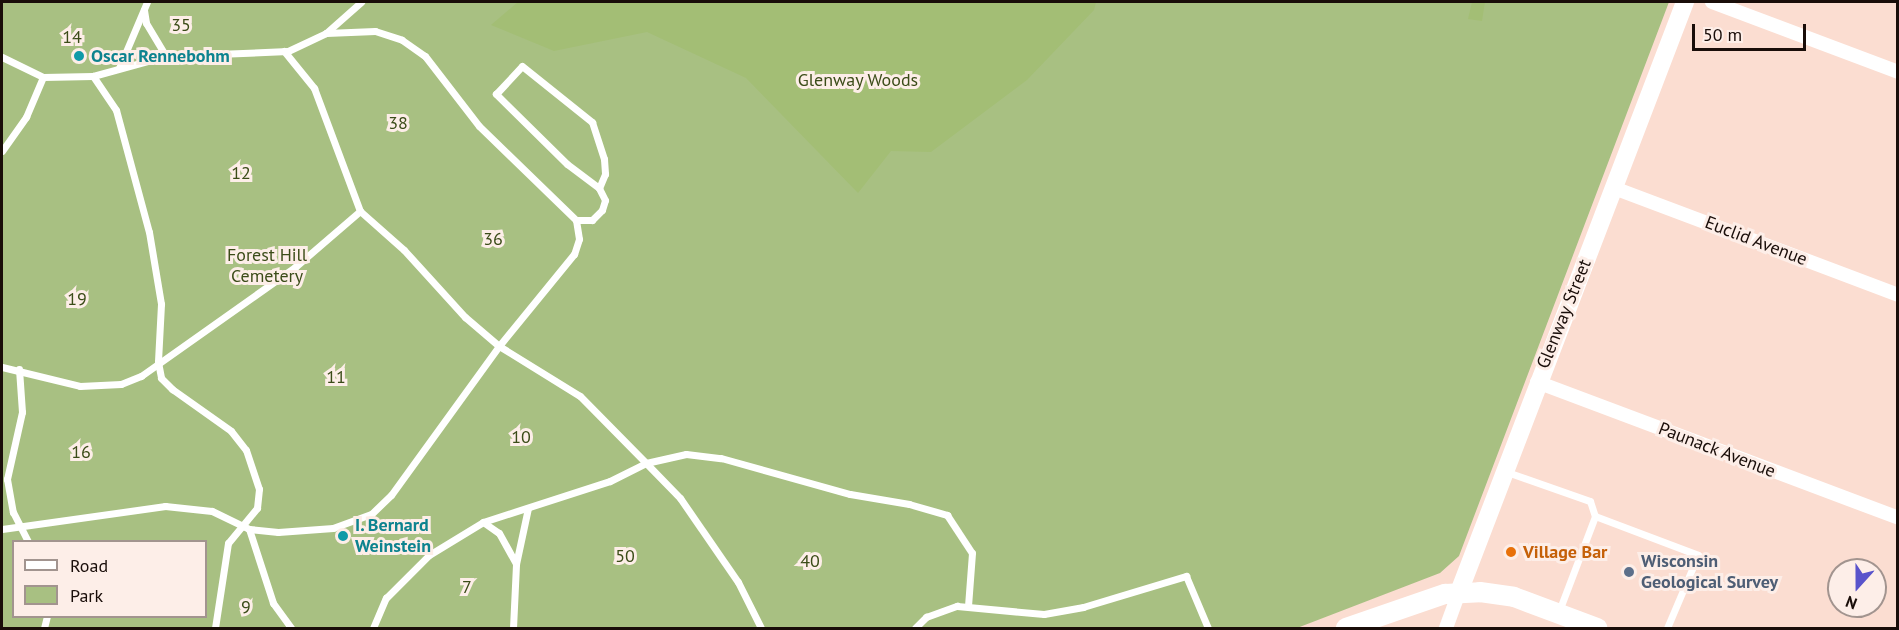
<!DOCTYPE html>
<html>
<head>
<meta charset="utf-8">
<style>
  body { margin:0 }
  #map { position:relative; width:1899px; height:630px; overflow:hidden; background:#fbddd1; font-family:"PT Sans",sans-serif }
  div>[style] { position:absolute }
  .green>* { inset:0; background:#a8c082 }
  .forest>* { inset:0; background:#a3be75 }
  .service>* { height:7px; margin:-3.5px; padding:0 3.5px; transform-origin:3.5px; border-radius:3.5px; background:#fff }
  .minor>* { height:14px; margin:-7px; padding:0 7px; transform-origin:7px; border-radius:7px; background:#fff }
  .tertiary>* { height:18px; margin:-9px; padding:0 9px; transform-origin:9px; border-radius:9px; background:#fff }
  .secondary>* { height:20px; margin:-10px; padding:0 10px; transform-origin:10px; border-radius:10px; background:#fff }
  .dots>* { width:16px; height:16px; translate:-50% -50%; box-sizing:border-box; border:3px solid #fdeee8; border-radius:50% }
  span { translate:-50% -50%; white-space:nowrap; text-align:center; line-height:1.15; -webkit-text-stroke:6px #fdeee8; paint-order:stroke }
  .park-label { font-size:18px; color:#3b4c18 }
  .culture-label { font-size:18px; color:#0d838f; font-weight:700 }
  .left { translate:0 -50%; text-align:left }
  .street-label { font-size:18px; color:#190d09 }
  .food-label { font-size:18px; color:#c56008; font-weight:700 }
  .service-label { font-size:18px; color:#4e5e75; font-weight:700 }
  .frame { position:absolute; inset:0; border:3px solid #190d09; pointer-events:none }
  .legend { position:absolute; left:12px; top:540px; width:195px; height:78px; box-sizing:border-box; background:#fdeee8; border:2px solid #a2948f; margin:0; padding:8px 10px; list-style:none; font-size:18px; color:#190d09 }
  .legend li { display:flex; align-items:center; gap:12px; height:30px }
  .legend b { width:30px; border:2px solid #a2948f }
  .north { position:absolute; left:1827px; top:558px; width:60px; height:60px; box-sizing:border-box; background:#fdeee8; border:2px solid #a2948f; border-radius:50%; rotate:201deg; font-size:16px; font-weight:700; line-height:24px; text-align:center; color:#190d09 }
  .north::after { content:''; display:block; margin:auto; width:21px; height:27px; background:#5953cb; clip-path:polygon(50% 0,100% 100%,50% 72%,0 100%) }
  .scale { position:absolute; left:1692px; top:24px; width:114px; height:27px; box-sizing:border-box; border:3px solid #190d09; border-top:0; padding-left:8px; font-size:18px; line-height:21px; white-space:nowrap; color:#190d09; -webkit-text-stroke:4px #fdeee8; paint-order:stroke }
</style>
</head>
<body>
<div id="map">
  <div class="green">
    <i style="clip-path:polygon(evenodd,2px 2px,1669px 2px,1459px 556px,1440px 573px,1297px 628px,2px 628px,2px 2px,14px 542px,206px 542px,206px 616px,14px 616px,14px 542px)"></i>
  </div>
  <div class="forest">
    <i style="clip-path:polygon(518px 2px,1096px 2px,1094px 10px,1027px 80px,931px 152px,891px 151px,858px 193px,746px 78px,647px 32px,554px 51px,491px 25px)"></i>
    <i style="clip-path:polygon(1472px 2px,1485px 2px,1482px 21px,1468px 19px)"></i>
  </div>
  <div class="service">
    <i style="left:144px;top:10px;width:13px;rotate:81deg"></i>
    <i style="left:146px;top:23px;width:39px;rotate:59deg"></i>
    <i style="left:326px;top:33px;width:47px;rotate:-41.5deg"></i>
    <i style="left:284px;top:51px;width:48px;rotate:51deg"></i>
    <i style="left:314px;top:88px;width:131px;rotate:69.5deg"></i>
    <i style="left:360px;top:211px;width:59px;rotate:41.6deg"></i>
    <i style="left:404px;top:250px;width:91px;rotate:47.7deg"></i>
    <i style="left:465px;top:317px;width:45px;rotate:40.5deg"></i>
    <i style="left:499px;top:346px;width:95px;rotate:31.7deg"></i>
    <i style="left:580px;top:396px;width:94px;rotate:45.4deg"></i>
    <i style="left:646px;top:463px;width:49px;rotate:45.8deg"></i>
    <i style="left:680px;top:498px;width:102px;rotate:55.4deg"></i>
    <i style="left:738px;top:582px;width:51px;rotate:63.4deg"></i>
    <i style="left:2px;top:57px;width:46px;rotate:26deg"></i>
    <i style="left:119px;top:68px;width:72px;rotate:-67deg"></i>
    <i style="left:93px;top:76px;width:76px;rotate:-15.3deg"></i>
    <i style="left:166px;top:56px;width:122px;rotate:-2.3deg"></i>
    <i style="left:288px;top:51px;width:42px;rotate:-25.3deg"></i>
    <i style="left:326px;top:33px;width:49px;rotate:-2.3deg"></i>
    <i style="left:375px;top:31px;width:28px;rotate:18deg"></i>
    <i style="left:402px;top:40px;width:28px;rotate:35deg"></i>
    <i style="left:425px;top:56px;width:88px;rotate:52.4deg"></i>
    <i style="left:479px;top:126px;width:135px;rotate:44.1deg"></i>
    <i style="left:576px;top:220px;width:19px;rotate:81deg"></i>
    <i style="left:579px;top:239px;width:16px;rotate:108deg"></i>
    <i style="left:574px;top:254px;width:119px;rotate:129.2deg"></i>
    <i style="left:499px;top:346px;width:184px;rotate:125.9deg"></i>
    <i style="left:391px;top:495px;width:28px;rotate:136deg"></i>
    <i style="left:371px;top:514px;width:40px;rotate:159.8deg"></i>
    <i style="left:333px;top:528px;width:55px;rotate:175.8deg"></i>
    <i style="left:278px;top:532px;width:29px;rotate:-174deg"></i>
    <i style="left:2px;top:151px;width:42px;rotate:-54.8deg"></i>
    <i style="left:26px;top:117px;width:43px;rotate:-67deg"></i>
    <i style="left:43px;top:77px;width:50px;rotate:-1.1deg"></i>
    <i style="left:93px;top:76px;width:41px;rotate:55.9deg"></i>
    <i style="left:116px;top:110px;width:126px;rotate:74.9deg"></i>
    <i style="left:149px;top:232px;width:73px;rotate:80.5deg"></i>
    <i style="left:161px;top:304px;width:58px;rotate:93deg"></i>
    <i style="left:158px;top:362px;width:16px;rotate:79deg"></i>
    <i style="left:161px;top:378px;width:16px;rotate:45deg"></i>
    <i style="left:172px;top:389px;width:72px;rotate:35.4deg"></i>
    <i style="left:231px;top:431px;width:24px;rotate:52deg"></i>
    <i style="left:246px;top:450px;width:41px;rotate:71.6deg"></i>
    <i style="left:259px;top:489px;width:19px;rotate:96deg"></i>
    <i style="left:257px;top:508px;width:45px;rotate:129.6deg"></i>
    <i style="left:228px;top:543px;width:86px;rotate:98.7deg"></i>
    <i style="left:576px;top:220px;width:16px"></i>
    <i style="left:592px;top:220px;width:14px;rotate:-45deg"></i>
    <i style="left:602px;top:210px;width:10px;rotate:-73deg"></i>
    <i style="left:605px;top:200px;width:13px;rotate:-117deg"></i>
    <i style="left:599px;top:188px;width:40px;rotate:-143deg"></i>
    <i style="left:567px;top:164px;width:100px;rotate:-135.4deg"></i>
    <i style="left:496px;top:94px;width:38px;rotate:-47deg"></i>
    <i style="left:522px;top:66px;width:90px;rotate:38.7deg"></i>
    <i style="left:592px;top:122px;width:39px;rotate:72deg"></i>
    <i style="left:604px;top:159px;width:15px;rotate:86deg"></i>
    <i style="left:605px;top:174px;width:15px;rotate:113deg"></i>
    <i style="left:2px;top:367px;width:80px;rotate:13.7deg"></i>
    <i style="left:80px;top:386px;width:41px;rotate:-2.8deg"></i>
    <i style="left:121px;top:384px;width:22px;rotate:-22deg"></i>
    <i style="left:141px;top:376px;width:189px;rotate:-35.3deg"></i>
    <i style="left:295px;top:267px;width:86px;rotate:-40.7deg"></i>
    <i style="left:19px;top:369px;width:43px;rotate:86deg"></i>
    <i style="left:22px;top:412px;width:69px;rotate:102.6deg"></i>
    <i style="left:7px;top:479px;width:34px;rotate:80deg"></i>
    <i style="left:13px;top:512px;width:34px;rotate:63deg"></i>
    <i style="left:1507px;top:472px;width:88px;rotate:19.3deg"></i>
    <i style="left:1590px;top:501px;width:16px;rotate:72deg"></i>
    <i style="left:1595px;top:516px;width:110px;rotate:20.7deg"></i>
    <i style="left:1698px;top:555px;width:79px;rotate:113deg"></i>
    <i style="left:483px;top:522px;width:19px;rotate:35deg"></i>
    <i style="left:499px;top:533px;width:35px;rotate:61deg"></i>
    <i style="left:2px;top:529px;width:165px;rotate:-8deg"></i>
    <i style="left:165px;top:506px;width:47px;rotate:6.1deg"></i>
    <i style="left:212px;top:511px;width:41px;rotate:25.9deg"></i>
    <i style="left:249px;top:529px;width:78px;rotate:72deg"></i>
    <i style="left:273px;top:603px;width:31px;rotate:54deg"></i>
    <i style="left:1559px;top:611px;width:102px;rotate:-69.2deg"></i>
    <i style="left:44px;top:628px;width:12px;rotate:-76deg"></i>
    <i style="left:373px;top:628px;width:33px;rotate:-67deg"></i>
    <i style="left:386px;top:598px;width:61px;rotate:-45deg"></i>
    <i style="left:429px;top:555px;width:63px;rotate:-31.4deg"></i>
    <i style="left:483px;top:522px;width:133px;rotate:-17.9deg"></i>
    <i style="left:610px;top:481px;width:40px;rotate:-26.6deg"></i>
    <i style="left:646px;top:463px;width:41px;rotate:-12.7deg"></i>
    <i style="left:686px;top:454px;width:35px;rotate:7deg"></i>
    <i style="left:721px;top:458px;width:134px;rotate:15.6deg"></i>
    <i style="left:850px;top:494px;width:60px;rotate:9.6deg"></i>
    <i style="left:909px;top:504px;width:40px;rotate:16deg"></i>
    <i style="left:947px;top:515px;width:45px;rotate:56.7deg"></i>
    <i style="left:972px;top:553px;width:53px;rotate:94.3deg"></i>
    <i style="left:513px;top:628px;width:64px;rotate:-87.3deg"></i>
    <i style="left:516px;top:564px;width:57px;rotate:-77.9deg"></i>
    <i style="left:915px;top:628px;width:16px;rotate:-45deg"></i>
    <i style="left:926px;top:617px;width:33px;rotate:-20deg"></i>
    <i style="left:957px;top:606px;width:87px;rotate:5.3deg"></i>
    <i style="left:1044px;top:614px;width:40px;rotate:-10deg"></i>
    <i style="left:1083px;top:607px;width:108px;rotate:-16.8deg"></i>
    <i style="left:1186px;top:576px;width:56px;rotate:67.1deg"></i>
  </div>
  <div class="minor">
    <i style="left:1712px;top:2px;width:199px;rotate:20.6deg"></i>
    <i style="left:1614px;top:188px;width:303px;rotate:20.6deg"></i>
    <i style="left:1537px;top:382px;width:386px;rotate:20.6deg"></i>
    <i style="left:1446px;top:628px;width:38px;rotate:-70deg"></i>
  </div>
  <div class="tertiary">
    <i style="left:1459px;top:592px;width:632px;rotate:-69.04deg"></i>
  </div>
  <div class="secondary">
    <i style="left:1346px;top:628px;width:105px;rotate:-19deg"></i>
    <i style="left:1445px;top:594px;width:35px;rotate:-3deg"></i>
    <i style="left:1480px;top:592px;width:34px;rotate:8deg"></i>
    <i style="left:1514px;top:597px;width:89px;rotate:20.5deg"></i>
  </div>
  <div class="dots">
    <i style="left:79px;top:56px;background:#0f9aa8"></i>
    <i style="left:343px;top:536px;background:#0f9aa8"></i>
    <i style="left:1511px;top:552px;background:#e8710a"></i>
    <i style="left:1629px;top:572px;background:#5c6f8a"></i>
  </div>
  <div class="park-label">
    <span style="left:181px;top:25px">35</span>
    <span style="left:72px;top:37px">14</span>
    <span style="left:858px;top:80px">Glenway Woods</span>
    <span style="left:398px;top:123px">38</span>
    <span style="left:241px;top:173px">12</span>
    <span style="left:493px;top:239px">36</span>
    <span style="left:267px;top:266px">Forest Hill<br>Cemetery</span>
    <span style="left:77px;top:299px">19</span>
    <span style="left:336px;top:377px">11</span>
    <span style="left:521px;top:437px">10</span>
    <span style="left:81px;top:452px">16</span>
    <span style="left:625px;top:556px">50</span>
    <span style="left:810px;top:561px">40</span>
    <span style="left:467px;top:587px">7</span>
    <span style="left:246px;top:607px">9</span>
  </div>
  <div class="culture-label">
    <span class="left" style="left:91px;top:56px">Oscar Rennebohm</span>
    <span class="left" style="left:355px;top:536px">I. Bernard<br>Weinstein</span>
  </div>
  <div class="street-label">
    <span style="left:1756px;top:241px;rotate:21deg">Euclid Avenue</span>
    <span style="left:1564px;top:314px;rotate:-68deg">Glenway Street</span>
    <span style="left:1717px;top:450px;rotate:21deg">Paunack Avenue</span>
  </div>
  <div class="food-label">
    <span class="left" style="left:1523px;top:552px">Village Bar</span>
  </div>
  <div class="service-label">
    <span class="left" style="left:1641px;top:572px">Wisconsin<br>Geological Survey</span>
  </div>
  <div class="frame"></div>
  <ul class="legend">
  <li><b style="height:8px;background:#fff"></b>Road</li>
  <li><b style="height:16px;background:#a8c082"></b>Park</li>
  </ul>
  <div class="north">N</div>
  <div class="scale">50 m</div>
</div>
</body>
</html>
